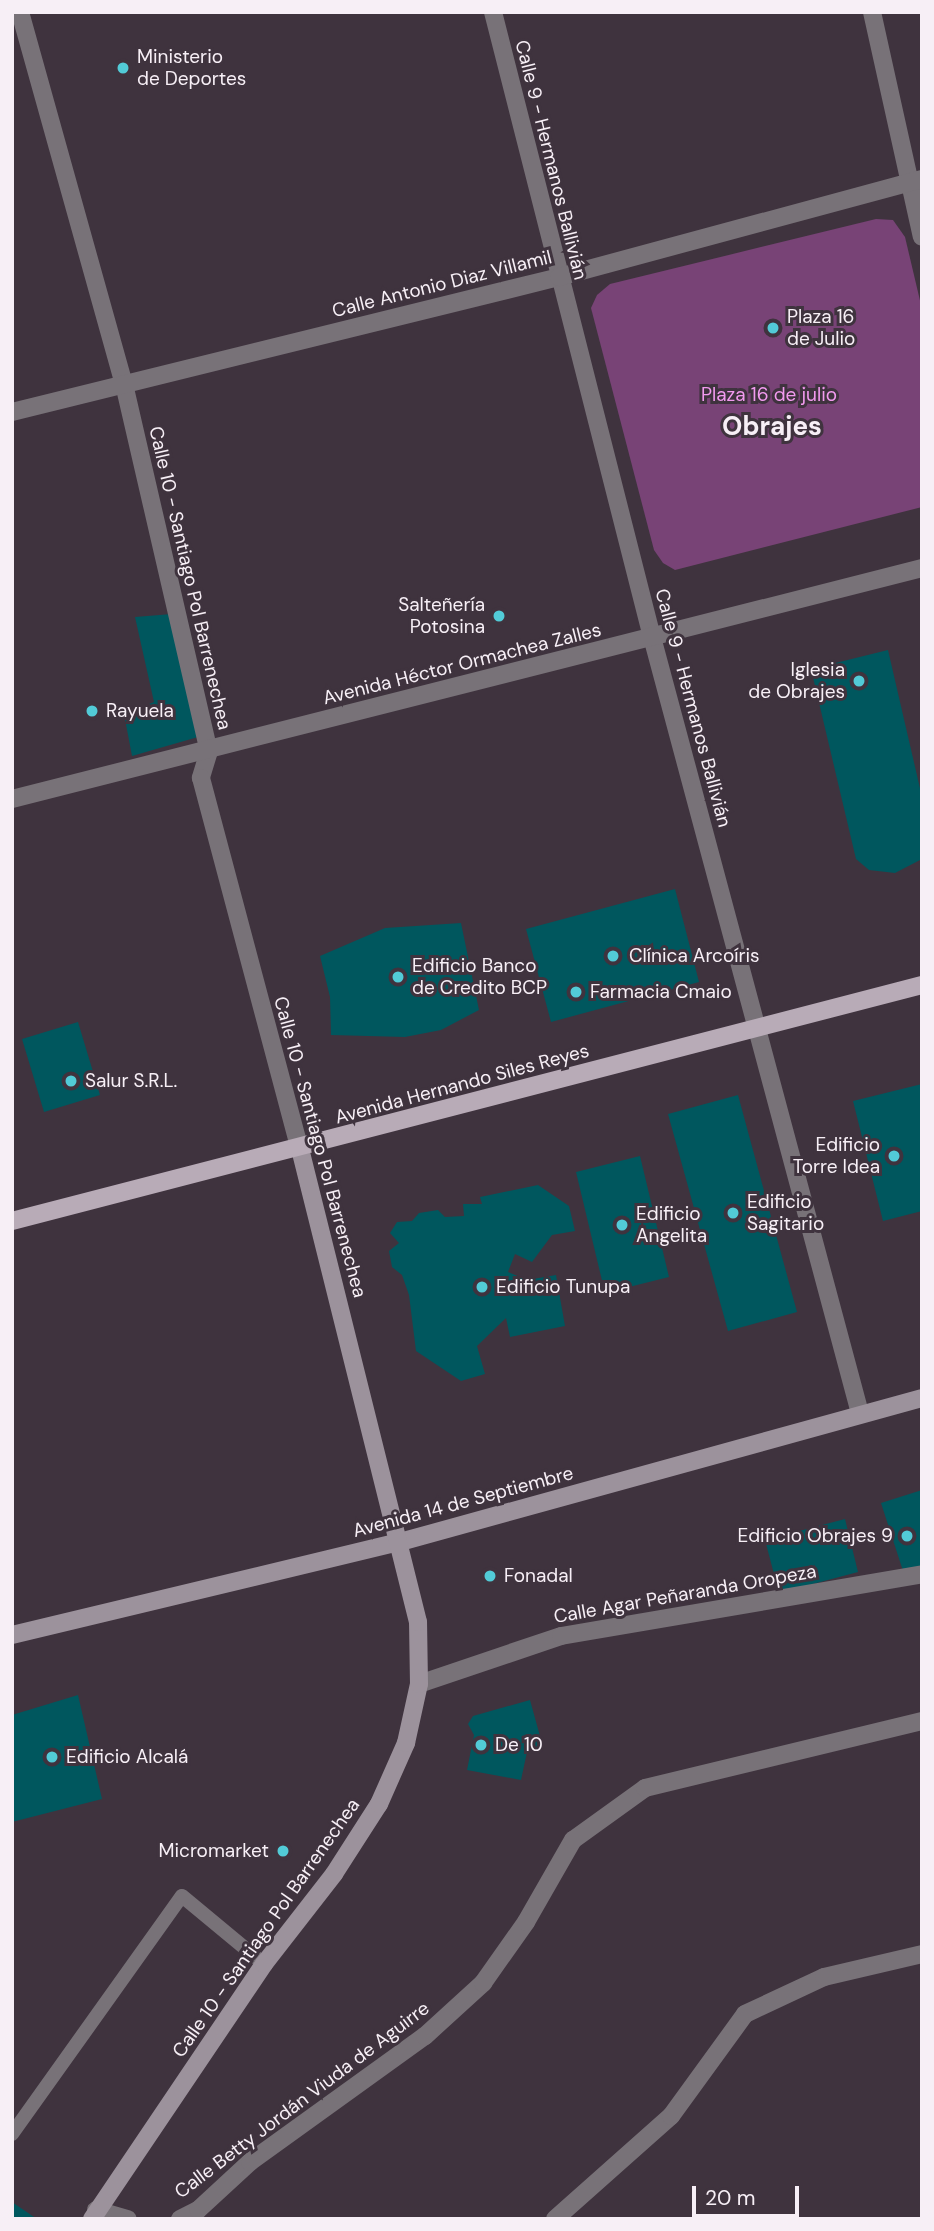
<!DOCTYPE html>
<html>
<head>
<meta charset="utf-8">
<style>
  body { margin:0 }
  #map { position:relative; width:934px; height:2231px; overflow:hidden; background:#3f333e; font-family:"DM Sans",sans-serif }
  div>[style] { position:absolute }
  .green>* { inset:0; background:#784376 }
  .building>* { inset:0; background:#00575e }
  .service>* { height:14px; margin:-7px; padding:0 7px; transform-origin:7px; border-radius:7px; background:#787278 }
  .minor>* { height:18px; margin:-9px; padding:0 9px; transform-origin:9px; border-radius:9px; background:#787278 }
  .tertiary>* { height:18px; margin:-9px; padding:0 9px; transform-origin:9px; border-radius:9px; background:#787278 }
  .secondary>* { height:18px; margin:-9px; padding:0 9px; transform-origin:9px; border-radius:9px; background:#9c929c }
  .primary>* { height:18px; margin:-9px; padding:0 9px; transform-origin:9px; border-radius:9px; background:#b8abb7 }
  .dots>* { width:19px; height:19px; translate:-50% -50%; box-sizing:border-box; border:4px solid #3f333e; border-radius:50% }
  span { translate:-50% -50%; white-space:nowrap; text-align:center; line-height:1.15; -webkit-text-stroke:6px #3f333e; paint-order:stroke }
  .poi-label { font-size:19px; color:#f7eff6 }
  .left { translate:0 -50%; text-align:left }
  .right { translate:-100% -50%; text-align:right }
  .street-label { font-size:19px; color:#f7eff6 }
  .park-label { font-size:19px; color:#f29aef }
  .district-label { font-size:26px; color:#f7eff6; font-weight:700 }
  .frame { position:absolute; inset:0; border:14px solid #f7eff6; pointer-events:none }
  .scale { position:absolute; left:692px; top:2186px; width:107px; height:32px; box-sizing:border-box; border:4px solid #f7eff6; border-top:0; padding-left:9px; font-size:21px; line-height:24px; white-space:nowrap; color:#f7eff6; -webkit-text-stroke:5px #3f333e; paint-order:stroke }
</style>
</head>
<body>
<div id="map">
  <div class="green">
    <i style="clip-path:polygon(876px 219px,893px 220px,905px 237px,922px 309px,922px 507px,675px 570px,663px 563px,654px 550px,591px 308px,597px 295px,610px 284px)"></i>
  </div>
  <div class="building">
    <i style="clip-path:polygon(172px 614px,198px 737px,132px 756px,124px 714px,154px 702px,135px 617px)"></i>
    <i style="clip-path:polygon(888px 650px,922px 797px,922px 859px,895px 873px,869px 870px,856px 859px,811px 669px)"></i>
    <i style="clip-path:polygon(675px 889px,699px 982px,551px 1022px,526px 929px)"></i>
    <i style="clip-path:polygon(461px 923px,479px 1010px,441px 1030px,405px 1037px,331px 1035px,330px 997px,320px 956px,385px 928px)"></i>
    <i style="clip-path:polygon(78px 1022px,100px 1095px,44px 1112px,22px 1039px)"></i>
    <i style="clip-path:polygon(922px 1084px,922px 1211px,883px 1221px,853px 1101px)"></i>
    <i style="clip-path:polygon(738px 1095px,797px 1312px,728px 1331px,668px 1114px)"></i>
    <i style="clip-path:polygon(640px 1156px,669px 1277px,605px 1293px,576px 1172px)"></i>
    <i style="clip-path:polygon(538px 1185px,569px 1206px,575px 1231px,552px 1235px,532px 1262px,515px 1254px,508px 1272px,527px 1280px,556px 1275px,565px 1326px,510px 1337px,506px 1318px,477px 1346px,485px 1374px,461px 1381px,416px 1351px,409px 1295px,402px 1275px,392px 1267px,389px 1251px,399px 1243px,390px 1233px,397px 1222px,412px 1221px,419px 1213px,438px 1210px,445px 1217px,464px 1216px,463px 1204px,482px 1204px,480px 1197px)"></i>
    <i style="clip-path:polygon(922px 1490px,922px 1569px,904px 1574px,881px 1503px)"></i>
    <i style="clip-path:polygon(845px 1519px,858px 1572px,779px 1593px,765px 1540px)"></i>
    <i style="clip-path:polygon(78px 1695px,102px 1799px,12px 1822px,12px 1715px)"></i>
    <i style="clip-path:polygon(530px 1700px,543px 1747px,527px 1752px,521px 1780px,467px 1770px,474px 1735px,468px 1724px,473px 1716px)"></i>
    <i style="clip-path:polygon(12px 2202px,37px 2219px,12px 2219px)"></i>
  </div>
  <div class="service">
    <i style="left:12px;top:2134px;width:292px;rotate:-54.5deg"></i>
    <i style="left:182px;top:1896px;width:107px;rotate:39.7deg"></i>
  </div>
  <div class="minor">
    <i style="left:20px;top:12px;width:386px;rotate:74.4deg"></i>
    <i style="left:124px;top:384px;width:377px;rotate:77deg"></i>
    <i style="left:493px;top:12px;width:645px;rotate:75.73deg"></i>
    <i style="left:652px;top:637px;width:803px;rotate:75deg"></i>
    <i style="left:872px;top:12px;width:230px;rotate:77.5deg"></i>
    <i style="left:12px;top:412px;width:563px;rotate:-13.86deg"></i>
    <i style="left:559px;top:277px;width:376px;rotate:-15.1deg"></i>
    <i style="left:419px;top:1684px;width:150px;rotate:-18.7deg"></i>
    <i style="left:561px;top:1636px;width:366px;rotate:-9.7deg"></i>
    <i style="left:96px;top:2210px;width:33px;rotate:16deg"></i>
    <i style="left:180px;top:2219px;width:20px;rotate:-27deg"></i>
    <i style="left:198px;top:2210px;width:71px;rotate:-42.7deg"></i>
    <i style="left:250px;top:2162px;width:216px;rotate:-35.8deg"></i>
    <i style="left:425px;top:2036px;width:79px;rotate:-42.4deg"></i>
    <i style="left:483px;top:1983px;width:75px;rotate:-54.8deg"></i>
    <i style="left:526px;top:1922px;width:95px;rotate:-60.2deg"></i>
    <i style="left:573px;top:1840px;width:89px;rotate:-35.8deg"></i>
    <i style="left:645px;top:1788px;width:285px;rotate:-13.6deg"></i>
    <i style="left:555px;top:2219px;width:155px;rotate:-41.6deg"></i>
    <i style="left:671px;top:2116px;width:126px;rotate:-54deg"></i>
    <i style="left:745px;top:2014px;width:87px;rotate:-25.1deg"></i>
    <i style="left:824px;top:1977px;width:101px;rotate:-13.2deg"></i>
  </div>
  <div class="tertiary">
    <i style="left:209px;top:751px;width:28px;rotate:107deg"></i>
    <i style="left:201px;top:778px;width:384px;rotate:75.1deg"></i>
    <i style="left:12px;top:799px;width:939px;rotate:-14.24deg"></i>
  </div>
  <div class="secondary">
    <i style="left:12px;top:1635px;width:399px;rotate:-13.5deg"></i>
    <i style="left:400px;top:1542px;width:541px;rotate:-15.42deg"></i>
    <i style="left:92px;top:2219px;width:308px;rotate:-56deg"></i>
    <i style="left:264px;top:1964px;width:114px;rotate:-52.1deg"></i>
    <i style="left:334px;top:1874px;width:83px;rotate:-57.3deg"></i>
    <i style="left:379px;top:1804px;width:67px;rotate:-66.1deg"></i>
    <i style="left:406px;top:1743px;width:60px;rotate:-77.6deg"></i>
    <i style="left:419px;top:1684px;width:62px;rotate:-90.9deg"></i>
    <i style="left:418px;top:1622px;width:487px;rotate:-104deg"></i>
  </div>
  <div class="primary">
    <i style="left:12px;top:1221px;width:940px;rotate:-14.54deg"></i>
  </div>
  <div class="dots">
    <i style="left:123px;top:68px;background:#52cbd7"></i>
    <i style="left:773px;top:328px;background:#52cbd7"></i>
    <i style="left:499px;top:616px;background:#52cbd7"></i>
    <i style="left:859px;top:681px;background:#52cbd7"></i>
    <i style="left:92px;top:711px;background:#52cbd7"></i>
    <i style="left:613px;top:956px;background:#52cbd7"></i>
    <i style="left:398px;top:977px;background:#52cbd7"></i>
    <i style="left:576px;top:992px;background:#52cbd7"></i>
    <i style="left:71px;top:1081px;background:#52cbd7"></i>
    <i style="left:894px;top:1156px;background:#52cbd7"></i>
    <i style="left:733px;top:1213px;background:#52cbd7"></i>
    <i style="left:622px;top:1225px;background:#52cbd7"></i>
    <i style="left:482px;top:1287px;background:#52cbd7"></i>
    <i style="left:907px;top:1536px;background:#52cbd7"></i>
    <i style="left:490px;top:1576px;background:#52cbd7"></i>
    <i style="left:481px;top:1745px;background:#52cbd7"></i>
    <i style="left:52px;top:1757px;background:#52cbd7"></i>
    <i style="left:283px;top:1851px;background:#52cbd7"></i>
  </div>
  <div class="poi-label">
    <span class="left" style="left:137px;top:68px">Ministerio<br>de Deportes</span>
    <span class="left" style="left:787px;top:328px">Plaza 16<br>de Julio</span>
    <span class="right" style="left:485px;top:616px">Salteñería<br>Potosina</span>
    <span class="right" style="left:845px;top:681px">Iglesia<br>de Obrajes</span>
    <span class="left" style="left:106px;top:711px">Rayuela</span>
    <span class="left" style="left:629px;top:956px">Clínica Arcoíris</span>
    <span class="left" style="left:412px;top:977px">Edificio Banco<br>de Credito BCP</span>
    <span class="left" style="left:590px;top:992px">Farmacia Cmaio</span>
    <span class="left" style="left:85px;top:1081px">Salur S.R.L.</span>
    <span class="right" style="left:880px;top:1156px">Edificio<br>Torre Idea</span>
    <span class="left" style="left:747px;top:1213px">Edificio<br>Sagitario</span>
    <span class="left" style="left:636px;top:1225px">Edificio<br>Angelita</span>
    <span class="left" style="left:496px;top:1287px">Edificio Tunupa</span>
    <span class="right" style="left:893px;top:1536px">Edificio Obrajes 9</span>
    <span class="left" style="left:504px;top:1576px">Fonadal</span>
    <span class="left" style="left:495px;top:1745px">De 10</span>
    <span class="left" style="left:66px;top:1757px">Edificio Alcalá</span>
    <span class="right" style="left:269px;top:1851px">Micromarket</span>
  </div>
  <div class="street-label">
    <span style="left:551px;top:160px;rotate:76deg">Calle 9 - Hermanos Ballivián</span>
    <span style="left:442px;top:284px;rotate:-14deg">Calle Antonio Diaz Villamil</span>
    <span style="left:190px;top:578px;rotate:77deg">Calle 10 - Santiago Pol Barrenechea</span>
    <span style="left:462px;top:664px;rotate:-14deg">Avenida Héctor Ormachea Zalles</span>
    <span style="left:693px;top:708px;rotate:75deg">Calle 9 - Hermanos Ballivián</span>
    <span style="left:462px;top:1084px;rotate:-15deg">Avenida Hernando Siles Reyes</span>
    <span style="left:320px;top:1147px;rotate:75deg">Calle 10 - Santiago Pol Barrenechea</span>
    <span style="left:463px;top:1502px;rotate:-15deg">Avenida 14 de Septiembre</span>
    <span style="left:685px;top:1594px;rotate:-10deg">Calle Agar Peñaranda Oropeza</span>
    <span style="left:266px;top:1928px;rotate:-55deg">Calle 10 - Santiago Pol Barrenechea</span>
    <span style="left:302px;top:2100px;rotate:-37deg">Calle Betty Jordán Viuda de Aguirre</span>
  </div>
  <div class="park-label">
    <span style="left:769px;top:395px">Plaza 16 de julio</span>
  </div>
  <div class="district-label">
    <span style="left:772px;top:427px">Obrajes</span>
  </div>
  <div class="frame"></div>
  <div class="scale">20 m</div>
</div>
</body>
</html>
